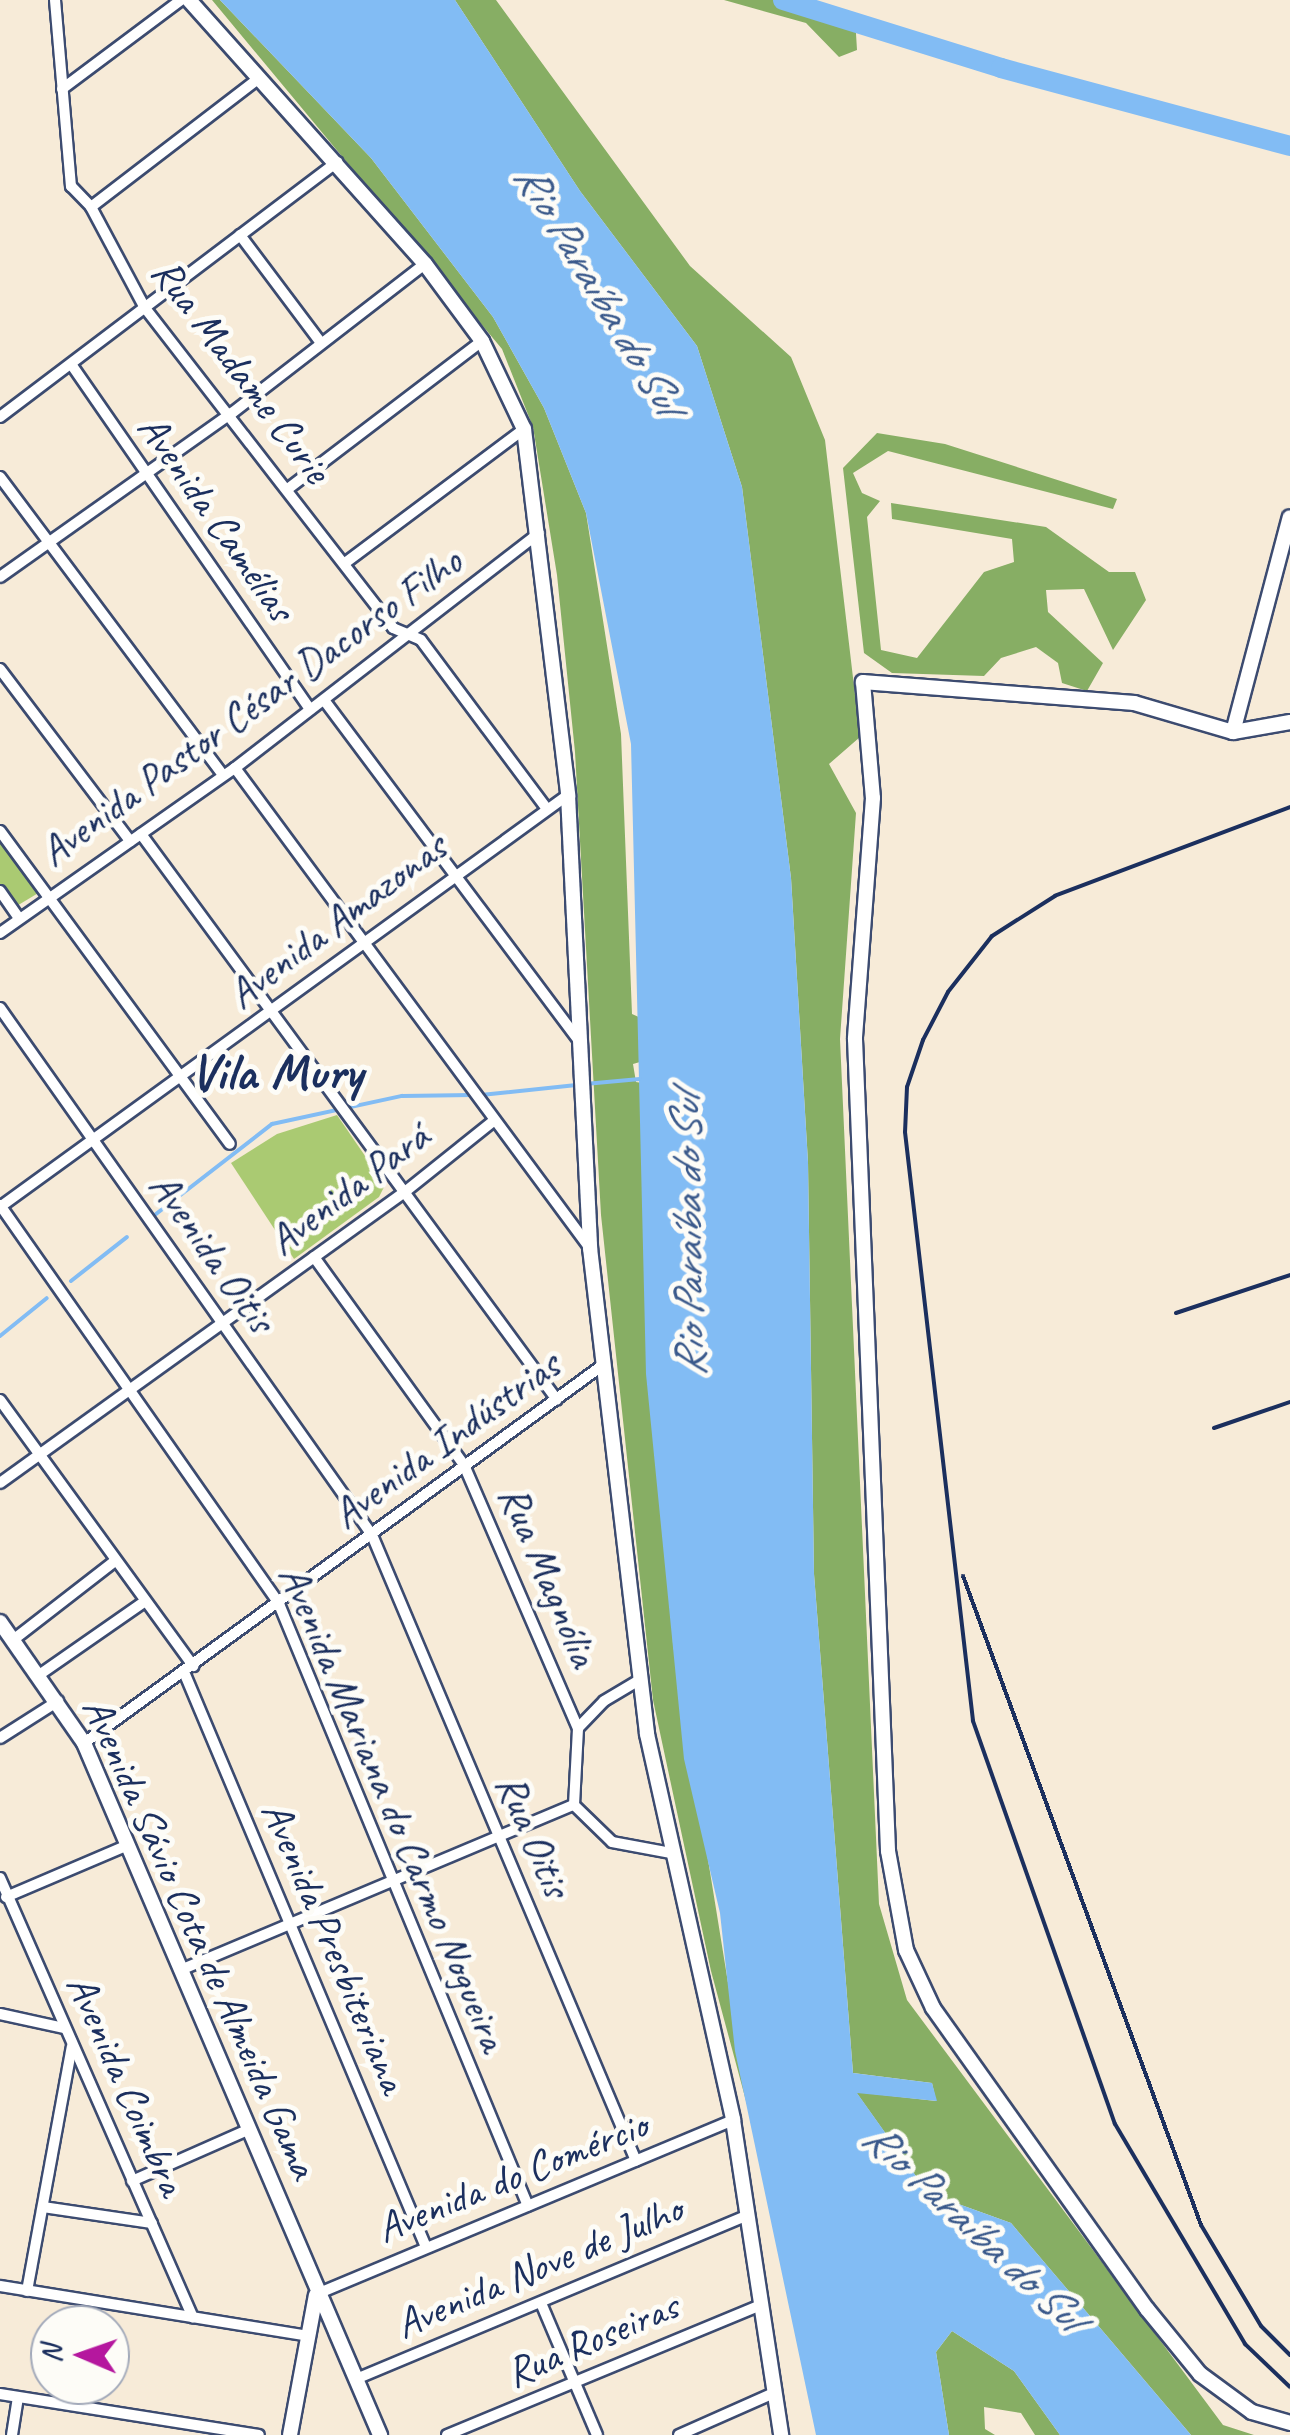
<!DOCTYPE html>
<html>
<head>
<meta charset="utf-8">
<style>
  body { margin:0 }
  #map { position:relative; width:1290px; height:2435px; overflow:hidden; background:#f7ebd8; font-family:Caveat,sans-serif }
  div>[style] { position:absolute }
  .green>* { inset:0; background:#aaca72 }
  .forest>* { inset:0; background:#87ae64 }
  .water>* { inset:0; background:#82bcf4 }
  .stream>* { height:4px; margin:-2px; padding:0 2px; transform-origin:2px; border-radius:2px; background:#82bcf4 }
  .river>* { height:20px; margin:-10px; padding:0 10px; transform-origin:10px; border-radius:10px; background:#82bcf4 }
  .roads { filter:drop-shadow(2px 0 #3c4b70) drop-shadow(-2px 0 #3c4b70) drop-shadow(0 2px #3c4b70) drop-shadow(0 -2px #3c4b70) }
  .street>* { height:10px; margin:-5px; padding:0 5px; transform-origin:5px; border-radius:5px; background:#fff }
  .secondary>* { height:14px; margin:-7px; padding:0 7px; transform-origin:7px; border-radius:7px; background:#fff }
  .rail>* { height:4px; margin:-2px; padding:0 2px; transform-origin:2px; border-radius:2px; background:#1b2f5e }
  span { translate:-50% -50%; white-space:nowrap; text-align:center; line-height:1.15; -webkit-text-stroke:10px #fdfcf7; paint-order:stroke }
  .street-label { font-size:42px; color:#1b2f5e }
  .water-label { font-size:45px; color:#3a598b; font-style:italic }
  .district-label { font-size:52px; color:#1b2f5e; font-weight:700 }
  .north { position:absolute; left:30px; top:2305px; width:100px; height:100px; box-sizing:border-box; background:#fdfcf7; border:2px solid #a3aaba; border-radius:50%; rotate:272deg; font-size:28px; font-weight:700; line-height:40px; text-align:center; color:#1b2f5e }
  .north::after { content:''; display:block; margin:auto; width:35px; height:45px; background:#b5179e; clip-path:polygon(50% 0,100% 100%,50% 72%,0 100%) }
</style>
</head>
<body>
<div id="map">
  <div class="green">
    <i style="clip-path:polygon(0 838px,40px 892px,15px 907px,0 886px)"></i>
    <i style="clip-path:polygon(337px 1115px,385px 1185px,379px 1197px,294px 1259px,231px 1163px,277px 1134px)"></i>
  </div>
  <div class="forest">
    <i style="clip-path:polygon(212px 0,220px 0,371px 158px,493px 317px,544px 408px,586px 513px,621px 734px,632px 1014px,661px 1027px,664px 1055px,633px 1064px,636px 1082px,659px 1086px,673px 1644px,749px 2112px,711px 1971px,653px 1700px,601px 1215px,575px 752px,557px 575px,533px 427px,502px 349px)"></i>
    <i style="clip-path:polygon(455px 0,496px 0,690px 266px,791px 357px,825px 440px,860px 737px,829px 764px,856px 813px,840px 1039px,879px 1904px,907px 2000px,1223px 2425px,1254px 2435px,1191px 2435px,1011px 2223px,928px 2193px,856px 2092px,936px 2101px,932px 2083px,853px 2073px,814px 1574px,808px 1162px,791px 878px,742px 487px,697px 346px,580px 191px)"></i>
    <i style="clip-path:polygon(724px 0,800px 0,855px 17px,857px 50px,839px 57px,806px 23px)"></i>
    <i style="clip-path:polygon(877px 433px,945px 444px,1117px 499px,1113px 509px,888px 451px,853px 473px,862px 493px,880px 501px,867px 517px,881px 650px,917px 658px,984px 572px,1014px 562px,1012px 539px,892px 519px,891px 503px,1046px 527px,1109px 572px,1135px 572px,1146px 600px,1113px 650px,1084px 589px,1046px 590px,1048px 612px,1103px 663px,1087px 691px,1062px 683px,1058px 663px,1036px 647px,1001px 658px,984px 676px,892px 673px,864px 653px,843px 468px)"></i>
    <i style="clip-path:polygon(952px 2331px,1014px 2371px,1060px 2435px,1035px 2435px,1021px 2413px,984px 2407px,985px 2429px,995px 2435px,949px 2435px,936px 2352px)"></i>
  </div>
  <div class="water">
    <i style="clip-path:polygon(220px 0,455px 0,580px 191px,697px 346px,742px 487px,791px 878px,808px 1162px,814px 1574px,853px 2073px,932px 2083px,937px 2101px,857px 2093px,928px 2193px,1011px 2223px,1191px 2435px,1060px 2435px,1014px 2371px,952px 2331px,936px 2352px,949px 2435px,816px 2435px,735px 2051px,720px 1913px,684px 1759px,646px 1374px,631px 744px,586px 513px,544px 408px,493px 317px,371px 158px)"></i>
  </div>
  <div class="stream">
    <i style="left:585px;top:1084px;width:55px;rotate:-5.2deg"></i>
    <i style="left:481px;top:1095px;width:96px;rotate:-6deg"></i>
    <i style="left:156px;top:1214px;width:147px;rotate:-37.8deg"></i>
    <i style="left:272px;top:1124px;width:133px;rotate:-12.2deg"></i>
    <i style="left:402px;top:1096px;width:70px;rotate:-0.8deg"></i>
    <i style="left:71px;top:1281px;width:71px;rotate:-38.2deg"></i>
    <i style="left:0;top:1336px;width:60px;rotate:-39deg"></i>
  </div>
  <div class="river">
    <i style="left:783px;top:0;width:228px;rotate:17.3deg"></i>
    <i style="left:1001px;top:68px;width:299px;rotate:15.1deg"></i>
  </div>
  <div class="roads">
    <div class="street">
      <i style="left:55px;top:0;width:187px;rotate:85.1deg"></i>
      <i style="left:71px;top:186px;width:29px;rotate:46deg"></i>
      <i style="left:91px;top:207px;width:115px;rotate:61.9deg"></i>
      <i style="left:145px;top:308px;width:405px;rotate:52.2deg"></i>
      <i style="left:393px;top:628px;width:30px;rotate:23deg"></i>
      <i style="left:421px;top:640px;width:209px;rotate:53.3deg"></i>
      <i style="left:62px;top:89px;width:149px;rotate:-36.8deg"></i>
      <i style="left:91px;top:207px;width:212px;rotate:-37.5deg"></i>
      <i style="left:240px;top:235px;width:135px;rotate:53.1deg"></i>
      <i style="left:71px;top:364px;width:420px;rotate:55.3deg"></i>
      <i style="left:0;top:417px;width:423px;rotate:-37.1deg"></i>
      <i style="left:0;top:477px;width:372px;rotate:53.2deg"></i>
      <i style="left:289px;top:488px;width:243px;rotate:-37.3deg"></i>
      <i style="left:345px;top:563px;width:224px;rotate:-36.8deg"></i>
      <i style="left:0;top:577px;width:284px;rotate:-35.3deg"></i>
      <i style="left:232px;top:413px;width:244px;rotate:-37.7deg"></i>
      <i style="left:0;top:669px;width:216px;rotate:52.9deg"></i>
      <i style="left:324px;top:700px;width:429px;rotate:53.2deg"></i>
      <i style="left:235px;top:768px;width:596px;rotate:53.53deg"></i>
      <i style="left:0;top:831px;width:388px;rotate:53.7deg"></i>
      <i style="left:141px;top:834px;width:702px;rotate:53.68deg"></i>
      <i style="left:0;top:891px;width:33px;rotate:55deg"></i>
      <i style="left:0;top:933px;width:287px;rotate:-35.1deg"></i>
      <i style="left:235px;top:768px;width:384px;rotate:-37.7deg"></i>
      <i style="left:0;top:1008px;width:645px;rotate:54.78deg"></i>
      <i style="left:372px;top:1535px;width:679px;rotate:67.13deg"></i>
      <i style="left:0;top:1205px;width:487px;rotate:55deg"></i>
      <i style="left:279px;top:1604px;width:651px;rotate:67.53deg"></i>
      <i style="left:0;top:1207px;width:702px;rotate:-35.96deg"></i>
      <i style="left:314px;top:1257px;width:256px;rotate:54.2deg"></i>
      <i style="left:464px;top:1465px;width:287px;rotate:66.6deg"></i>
      <i style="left:0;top:1400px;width:329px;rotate:54deg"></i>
      <i style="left:0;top:1483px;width:500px;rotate:-35.72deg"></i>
      <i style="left:406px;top:1191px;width:110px;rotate:-38.7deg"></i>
      <i style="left:13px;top:1640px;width:129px;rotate:-37.8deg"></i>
      <i style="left:184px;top:1672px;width:624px;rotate:67.18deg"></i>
      <i style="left:39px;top:1675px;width:128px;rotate:-34.8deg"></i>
      <i style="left:0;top:1738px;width:69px;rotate:-32.5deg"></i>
      <i style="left:84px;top:1743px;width:642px;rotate:-36.07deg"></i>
      <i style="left:574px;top:1805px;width:77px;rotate:-87deg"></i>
      <i style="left:578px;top:1728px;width:37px;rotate:-46deg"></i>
      <i style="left:604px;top:1701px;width:43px;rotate:-30.7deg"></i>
      <i style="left:574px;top:1805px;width:53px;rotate:44.2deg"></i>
      <i style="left:612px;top:1842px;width:60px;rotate:10.6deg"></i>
      <i style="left:0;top:1878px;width:480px;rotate:66.3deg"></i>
      <i style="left:6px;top:1897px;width:133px;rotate:-23.1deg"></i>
      <i style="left:183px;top:1969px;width:424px;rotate:-22.8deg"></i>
      <i style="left:0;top:2014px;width:66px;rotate:12.3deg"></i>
      <i style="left:132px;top:2181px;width:129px;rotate:-23.8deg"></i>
      <i style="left:43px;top:2207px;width:110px;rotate:8.4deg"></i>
      <i style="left:0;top:2286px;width:312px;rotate:9.2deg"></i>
      <i style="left:27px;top:2291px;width:248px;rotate:-79.6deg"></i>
      <i style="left:317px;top:2294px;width:451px;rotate:-22.7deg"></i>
      <i style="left:541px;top:2303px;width:143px;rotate:67deg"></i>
      <i style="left:356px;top:2379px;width:425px;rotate:-22.7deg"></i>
      <i style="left:0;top:2394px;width:262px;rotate:9deg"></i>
      <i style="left:12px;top:2435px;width:38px;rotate:-81deg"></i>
      <i style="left:447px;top:2435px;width:340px;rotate:-22.5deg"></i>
      <i style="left:679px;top:2435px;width:104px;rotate:-23.9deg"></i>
    </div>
    <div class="secondary">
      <i style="left:189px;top:0;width:354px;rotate:48.2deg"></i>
      <i style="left:425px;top:264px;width:96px;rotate:53.5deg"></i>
      <i style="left:482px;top:341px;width:98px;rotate:64.5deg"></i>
      <i style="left:524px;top:429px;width:369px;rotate:83.1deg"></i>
      <i style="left:568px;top:795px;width:454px;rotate:87.2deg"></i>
      <i style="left:590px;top:1248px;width:489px;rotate:83.3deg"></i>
      <i style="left:647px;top:1734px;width:395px;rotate:77.4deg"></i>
      <i style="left:733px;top:2120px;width:319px;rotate:81.3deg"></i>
      <i style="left:1290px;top:722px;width:58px;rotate:170deg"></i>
      <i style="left:1233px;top:732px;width:103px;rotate:-163.7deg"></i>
      <i style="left:1134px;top:703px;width:272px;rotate:-175.6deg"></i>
      <i style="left:863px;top:682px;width:116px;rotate:85.1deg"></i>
      <i style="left:873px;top:798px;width:242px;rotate:94.3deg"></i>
      <i style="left:855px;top:1039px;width:813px;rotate:87.67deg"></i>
      <i style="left:888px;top:1851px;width:101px;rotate:79.7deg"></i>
      <i style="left:906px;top:1950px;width:64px;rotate:65deg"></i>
      <i style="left:933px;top:2008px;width:369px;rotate:54.6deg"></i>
      <i style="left:1147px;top:2309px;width:84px;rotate:50.8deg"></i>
      <i style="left:1200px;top:2374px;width:64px;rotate:36.2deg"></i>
      <i style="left:1252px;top:2412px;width:40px;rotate:16deg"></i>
      <i style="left:1233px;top:732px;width:222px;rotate:-75.2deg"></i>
      <i style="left:0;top:1622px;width:147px;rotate:55.2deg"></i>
      <i style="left:84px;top:1743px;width:753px;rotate:66.84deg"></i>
      <i style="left:290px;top:2435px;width:142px;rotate:-79.5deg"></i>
    </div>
  </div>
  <div class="rail">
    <i style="left:1290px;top:807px;width:251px;rotate:159.3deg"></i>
    <i style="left:1055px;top:896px;width:75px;rotate:147.6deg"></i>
    <i style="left:992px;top:936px;width:71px;rotate:128.2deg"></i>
    <i style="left:948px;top:992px;width:54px;rotate:117.5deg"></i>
    <i style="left:923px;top:1040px;width:50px;rotate:108.8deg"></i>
    <i style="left:907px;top:1087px;width:45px;rotate:92.5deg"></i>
    <i style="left:905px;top:1132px;width:593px;rotate:83.41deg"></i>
    <i style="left:973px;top:1721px;width:427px;rotate:70.6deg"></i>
    <i style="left:1115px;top:2124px;width:256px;rotate:59.4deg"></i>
    <i style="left:1245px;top:2344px;width:62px;rotate:43.7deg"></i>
    <i style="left:1176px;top:1313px;width:120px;rotate:-18.4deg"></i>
    <i style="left:1214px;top:1428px;width:80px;rotate:-18.9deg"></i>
    <i style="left:963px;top:1576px;width:691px;rotate:69.86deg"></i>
    <i style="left:1201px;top:2225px;width:117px;rotate:59.3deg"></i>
    <i style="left:1261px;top:2326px;width:41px;rotate:45deg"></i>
  </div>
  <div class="street-label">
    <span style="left:241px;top:371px;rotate:53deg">Rua Madame Curie</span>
    <span style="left:216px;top:518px;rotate:55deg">Avenida Camélias</span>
    <span style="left:251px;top:707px;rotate:-36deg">Avenida Pastor César Dacorso Filho</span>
    <span style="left:337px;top:921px;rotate:-37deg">Avenida Amazonas</span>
    <span style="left:349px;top:1189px;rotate:-37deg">Avenida Pará</span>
    <span style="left:212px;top:1253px;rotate:55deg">Avenida Oitis</span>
    <span style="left:446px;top:1440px;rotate:-36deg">Avenida Indústrias</span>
    <span style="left:548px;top:1576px;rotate:67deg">Rua Magnólia</span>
    <span style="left:393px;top:1808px;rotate:67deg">Avenida Mariana do Carmo Nogueira</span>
    <span style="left:533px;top:1836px;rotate:67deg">Rua Oitis</span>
    <span style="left:200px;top:1938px;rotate:66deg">Avenida Sávio Cota de Almeida Gama</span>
    <span style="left:334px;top:1947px;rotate:67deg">Avenida Presbiteriana</span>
    <span style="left:126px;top:2085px;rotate:66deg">Avenida Coimbra</span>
    <span style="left:512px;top:2177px;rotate:-22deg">Avenida do Comércio</span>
    <span style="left:539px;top:2267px;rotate:-23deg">Avenida Nove de Julho</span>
    <span style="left:592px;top:2340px;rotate:-23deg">Rua Roseiras</span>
  </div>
  <div class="water-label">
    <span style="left:598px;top:288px;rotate:59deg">Rio Paraíba do Sul</span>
    <span style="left:688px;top:1236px;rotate:-91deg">Rio Paraíba do Sul</span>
    <span style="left:973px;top:2226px;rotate:43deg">Rio Paraíba do Sul</span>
  </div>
  <div class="district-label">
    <span style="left:276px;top:1073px">Vila Mury</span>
  </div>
  <div class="north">N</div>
</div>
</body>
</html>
